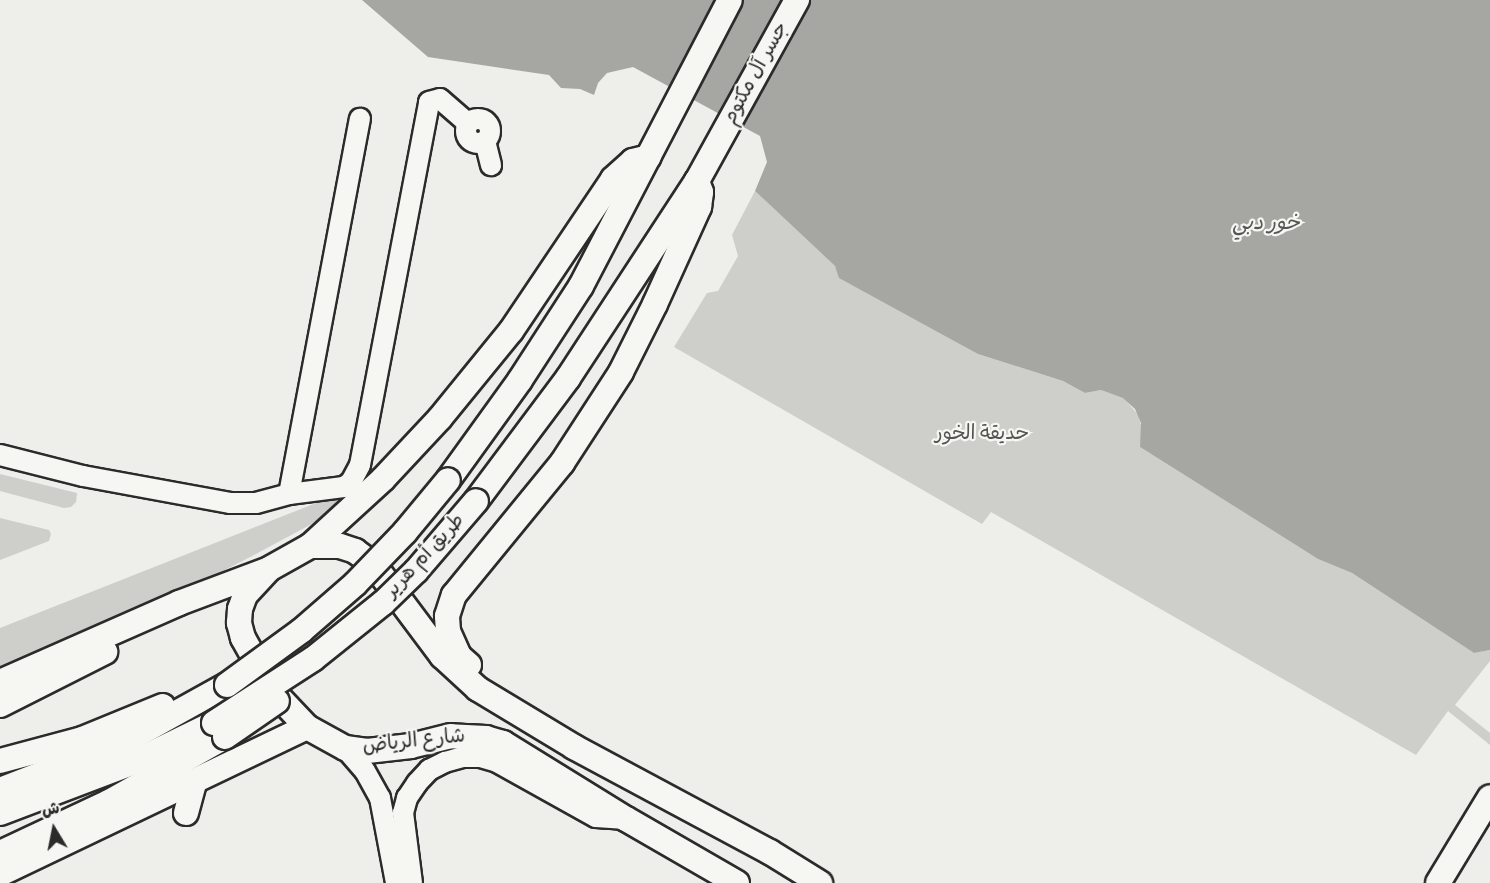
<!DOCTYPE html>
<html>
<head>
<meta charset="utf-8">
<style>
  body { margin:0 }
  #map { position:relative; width:1490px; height:883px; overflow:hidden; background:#eeeeea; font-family:Dekko,"Playpen Sans Arabic",sans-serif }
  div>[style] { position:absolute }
  .green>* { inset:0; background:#cececa }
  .water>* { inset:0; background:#a6a6a3 }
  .roads { filter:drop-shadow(2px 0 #2b2b2b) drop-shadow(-2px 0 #2b2b2b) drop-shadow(0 2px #2b2b2b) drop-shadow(0 -2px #2b2b2b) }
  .minor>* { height:20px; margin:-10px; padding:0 10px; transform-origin:10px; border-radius:10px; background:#f6f6f2 }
  .minor>.ring { margin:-10px; padding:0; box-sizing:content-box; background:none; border:20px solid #f6f6f2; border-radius:50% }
  .major>* { height:24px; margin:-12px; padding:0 12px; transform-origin:12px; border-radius:12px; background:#f6f6f2 }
  .bridges { filter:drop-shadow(2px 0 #2b2b2b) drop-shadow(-2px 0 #2b2b2b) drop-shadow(0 2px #2b2b2b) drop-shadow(0 -2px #2b2b2b) }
  .major-bridge>* { height:24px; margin:-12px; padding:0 12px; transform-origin:12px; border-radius:12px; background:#f6f6f2 }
  span { translate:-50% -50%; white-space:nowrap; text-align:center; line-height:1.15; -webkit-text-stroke:4.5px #f6f6f2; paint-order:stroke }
  .street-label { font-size:20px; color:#2b2b2b }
  .park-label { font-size:20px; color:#545453 }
  .water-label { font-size:21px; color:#565655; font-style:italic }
  .north { position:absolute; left:24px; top:799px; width:60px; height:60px; -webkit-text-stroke:4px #f6f6f2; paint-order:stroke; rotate:350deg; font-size:16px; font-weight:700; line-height:24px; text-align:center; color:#2b2b2b }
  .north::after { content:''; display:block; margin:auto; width:21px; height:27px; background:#2b2b2b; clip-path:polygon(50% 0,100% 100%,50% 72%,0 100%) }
</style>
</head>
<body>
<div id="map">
  <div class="green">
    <i style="clip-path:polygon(755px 191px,835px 266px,839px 274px,978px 354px,1063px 381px,1085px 393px,1101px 390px,1124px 398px,1139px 416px,1142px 431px,1140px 447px,1318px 559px,1352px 573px,1474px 653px,1490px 650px,1490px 661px,1455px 705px,1490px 733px,1490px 745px,1448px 711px,1416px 755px,991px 512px,982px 524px,674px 347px,707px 293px,718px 291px,738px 256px,732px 235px)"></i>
    <i style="clip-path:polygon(0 474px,77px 493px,76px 502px,71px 507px,64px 508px,0 491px)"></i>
    <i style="clip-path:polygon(349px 490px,350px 495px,321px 519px,254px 555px,178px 594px,0 669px,0 628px)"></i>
    <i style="clip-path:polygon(0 518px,49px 530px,51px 534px,49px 541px,0 560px)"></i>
  </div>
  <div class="water">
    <i style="clip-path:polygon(362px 0,1490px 0,1490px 650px,1474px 653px,1352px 573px,1318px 559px,1140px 447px,1141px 423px,1135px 409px,1123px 398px,1101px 390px,1085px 393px,1063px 381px,978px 354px,839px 278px,835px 266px,755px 191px,767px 162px,760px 136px,633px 67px,607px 73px,598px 83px,594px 95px,580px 89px,561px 88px,549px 75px,428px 57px)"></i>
  </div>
  <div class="roads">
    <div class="minor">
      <i class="ring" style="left:466px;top:119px;width:4px;height:4px"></i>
      <i style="left:485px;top:141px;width:25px;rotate:76deg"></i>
      <i style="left:0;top:455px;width:86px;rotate:14.2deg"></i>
      <i style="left:83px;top:476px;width:149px;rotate:10.4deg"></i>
      <i style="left:230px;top:503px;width:26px"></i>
      <i style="left:256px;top:503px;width:34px;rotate:-15deg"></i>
      <i style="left:289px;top:494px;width:55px;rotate:-7.3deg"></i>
      <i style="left:344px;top:487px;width:9px;rotate:-36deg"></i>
      <i style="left:351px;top:482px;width:19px;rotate:-62deg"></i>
      <i style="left:360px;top:465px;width:369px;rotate:-79.2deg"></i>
      <i style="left:429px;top:102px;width:11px;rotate:-15deg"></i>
      <i style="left:440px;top:99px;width:37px;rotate:41deg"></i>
      <i style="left:289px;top:494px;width:382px;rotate:-79.3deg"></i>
      <i style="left:345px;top:748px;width:30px;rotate:49deg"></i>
      <i style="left:365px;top:771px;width:31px;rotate:61deg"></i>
      <i style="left:380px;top:798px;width:86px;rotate:79.3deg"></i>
      <i style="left:412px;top:883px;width:71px;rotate:-97.3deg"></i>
      <i style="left:403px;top:813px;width:16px;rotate:-75deg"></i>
      <i style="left:407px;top:798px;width:18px;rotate:-56deg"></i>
      <i style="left:417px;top:783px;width:18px;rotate:-47deg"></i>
      <i style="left:429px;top:770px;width:18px;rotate:-27deg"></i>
      <i style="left:445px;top:762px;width:18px;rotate:-16deg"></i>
      <i style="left:462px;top:757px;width:18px"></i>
      <i style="left:480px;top:757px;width:18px;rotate:16deg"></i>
      <i style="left:497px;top:762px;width:113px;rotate:29.1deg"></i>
      <i style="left:596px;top:817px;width:30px;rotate:4deg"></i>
    </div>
    <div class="major">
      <i style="left:448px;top:480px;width:123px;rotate:-54.2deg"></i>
      <i style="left:520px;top:380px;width:112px;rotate:-57deg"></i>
      <i style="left:581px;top:286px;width:322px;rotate:-62.5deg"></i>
      <i style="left:476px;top:501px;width:154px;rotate:-53.2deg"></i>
      <i style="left:568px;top:378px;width:235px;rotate:-56.8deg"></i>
      <i style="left:697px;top:181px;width:207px;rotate:-61.1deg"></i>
      <i style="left:310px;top:546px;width:99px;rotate:-42.5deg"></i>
      <i style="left:383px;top:479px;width:83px;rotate:-46.9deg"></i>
      <i style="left:440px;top:418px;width:112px;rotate:-50.8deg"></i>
      <i style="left:511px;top:331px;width:183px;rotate:-56.1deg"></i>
      <i style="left:613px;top:179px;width:27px;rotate:-42deg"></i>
      <i style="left:633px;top:161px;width:16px;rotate:-14deg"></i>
      <i style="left:469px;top:665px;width:13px;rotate:-138deg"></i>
      <i style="left:459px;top:656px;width:27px;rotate:-114deg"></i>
      <i style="left:448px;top:631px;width:15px;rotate:-94deg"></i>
      <i style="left:447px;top:616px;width:22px;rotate:-72deg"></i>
      <i style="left:454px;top:595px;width:171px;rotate:-50.7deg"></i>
      <i style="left:562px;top:463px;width:108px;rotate:-57deg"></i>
      <i style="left:621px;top:372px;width:76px;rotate:-63.4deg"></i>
      <i style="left:655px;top:304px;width:107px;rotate:-65.6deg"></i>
      <i style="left:699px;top:207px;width:15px;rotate:-82deg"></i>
      <i style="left:701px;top:192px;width:12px;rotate:-110deg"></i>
      <i style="left:0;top:682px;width:196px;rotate:-23.8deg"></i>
      <i style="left:179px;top:603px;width:91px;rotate:-20.6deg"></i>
      <i style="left:0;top:705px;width:118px;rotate:-26.8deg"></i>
      <i style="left:0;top:761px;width:85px;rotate:-15deg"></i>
      <i style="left:82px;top:739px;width:87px;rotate:-22.2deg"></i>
      <i style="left:0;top:790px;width:133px;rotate:-21.2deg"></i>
      <i style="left:124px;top:742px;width:118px;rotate:-29deg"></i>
      <i style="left:0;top:813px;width:143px;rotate:-20.8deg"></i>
      <i style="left:134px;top:762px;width:89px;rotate:-26deg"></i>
      <i style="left:186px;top:813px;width:31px;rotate:-75deg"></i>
      <i style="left:0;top:853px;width:120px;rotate:-25.1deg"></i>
      <i style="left:109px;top:802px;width:133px;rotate:-29.3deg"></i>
      <i style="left:0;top:874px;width:340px;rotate:-25.6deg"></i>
      <i style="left:737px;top:883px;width:128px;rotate:-150deg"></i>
      <i style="left:626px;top:819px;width:145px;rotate:-148.3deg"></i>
      <i style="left:503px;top:743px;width:18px;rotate:-164deg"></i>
      <i style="left:486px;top:738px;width:35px;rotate:-177deg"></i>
      <i style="left:451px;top:736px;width:41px;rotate:166deg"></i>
      <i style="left:411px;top:746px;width:44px;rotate:173.5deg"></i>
      <i style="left:367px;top:751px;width:22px;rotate:-172deg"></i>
      <i style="left:345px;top:748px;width:43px;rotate:-151.1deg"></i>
      <i style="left:307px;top:727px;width:51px;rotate:-133.4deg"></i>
      <i style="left:272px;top:690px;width:60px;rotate:-119.1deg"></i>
      <i style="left:243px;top:638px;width:16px;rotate:-105deg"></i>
      <i style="left:239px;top:623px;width:14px;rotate:-86deg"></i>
      <i style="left:240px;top:609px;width:15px;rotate:-70deg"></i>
      <i style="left:245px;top:595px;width:35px;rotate:-47deg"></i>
      <i style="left:269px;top:569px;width:47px;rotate:-29.3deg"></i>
      <i style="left:310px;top:546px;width:30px"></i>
      <i style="left:340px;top:546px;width:16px;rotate:18deg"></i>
      <i style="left:355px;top:551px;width:24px;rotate:36deg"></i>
      <i style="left:374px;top:565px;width:114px;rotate:53.2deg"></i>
      <i style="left:442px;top:656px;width:49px;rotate:42.5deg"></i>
      <i style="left:478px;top:689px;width:112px;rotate:31.1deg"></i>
      <i style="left:574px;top:747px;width:222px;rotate:28.2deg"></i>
      <i style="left:770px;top:852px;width:59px;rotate:31.8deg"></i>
      <i style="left:1438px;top:883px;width:100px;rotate:-58.8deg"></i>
    </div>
  </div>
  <div class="bridges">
    <div class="major-bridge">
      <i style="left:227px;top:685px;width:92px;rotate:-36.1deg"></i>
      <i style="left:301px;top:631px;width:72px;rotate:-41deg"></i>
      <i style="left:355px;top:584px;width:72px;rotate:-46.1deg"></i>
      <i style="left:405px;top:532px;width:67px;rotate:-50.4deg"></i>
      <i style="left:214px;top:723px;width:118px;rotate:-32.9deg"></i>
      <i style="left:313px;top:659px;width:90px;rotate:-38.7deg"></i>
      <i style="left:383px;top:603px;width:46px;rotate:-44.1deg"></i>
      <i style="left:416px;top:571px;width:92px;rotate:-49.4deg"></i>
      <i style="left:225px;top:737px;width:63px;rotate:-34.7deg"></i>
    </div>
  </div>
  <div class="street-label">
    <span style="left:757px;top:74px;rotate:-61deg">جسر آل مكتوم</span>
    <span style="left:426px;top:557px;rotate:-47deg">طريق أم هرير</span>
    <span style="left:414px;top:743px;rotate:-6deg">شارع الرياض</span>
  </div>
  <div class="park-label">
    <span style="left:982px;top:435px">حديقة الخور</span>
  </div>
  <div class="water-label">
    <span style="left:1266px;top:225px">خور دبي</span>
  </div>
  <div class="north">ش</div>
</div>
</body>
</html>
